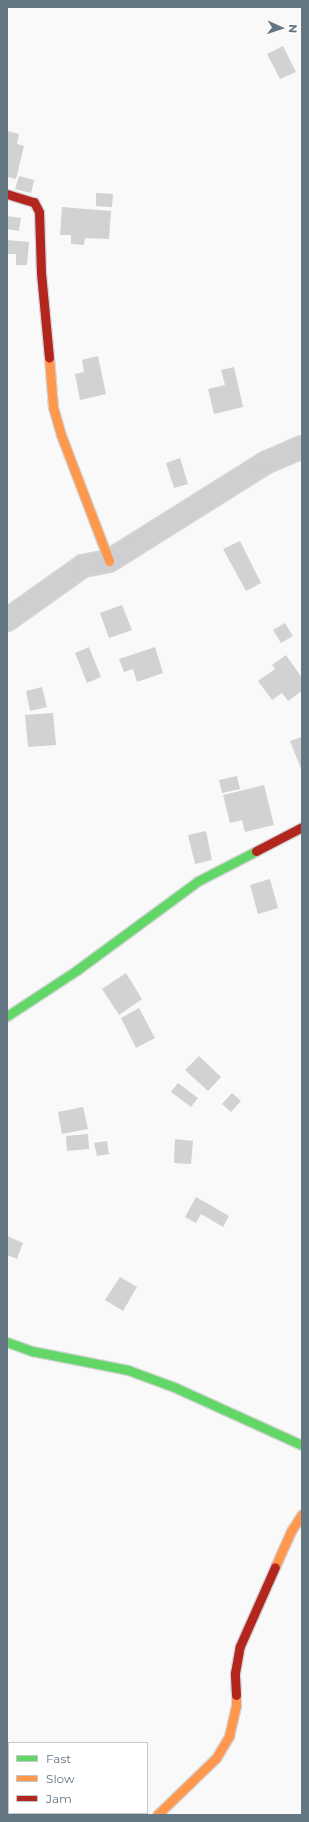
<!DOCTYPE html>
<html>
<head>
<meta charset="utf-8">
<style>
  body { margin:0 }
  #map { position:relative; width:309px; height:1822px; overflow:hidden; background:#f9f9f9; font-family:Montserrat,sans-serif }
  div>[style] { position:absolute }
  .building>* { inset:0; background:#d0d2d3 }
  .roads { filter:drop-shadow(1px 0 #d5d6d7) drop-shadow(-1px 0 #d5d6d7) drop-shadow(0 1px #d5d6d7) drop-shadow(0 -1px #d5d6d7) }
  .street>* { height:22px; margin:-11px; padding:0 11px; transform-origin:11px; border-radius:11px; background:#cecfd0 }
  .fast>* { height:9px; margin:-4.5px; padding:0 4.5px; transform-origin:4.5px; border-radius:4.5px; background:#63d668 }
  .slow>* { height:9px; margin:-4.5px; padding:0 4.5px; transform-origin:4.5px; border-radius:4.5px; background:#ff974d }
  .jam>* { height:9px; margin:-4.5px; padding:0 4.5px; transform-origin:4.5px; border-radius:4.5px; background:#b3261e }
  span { translate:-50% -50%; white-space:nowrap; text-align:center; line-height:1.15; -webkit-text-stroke:4px #fff; paint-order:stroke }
  .frame { position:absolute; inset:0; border:8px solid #657683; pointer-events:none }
  .legend { position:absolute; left:8px; top:1742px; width:140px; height:72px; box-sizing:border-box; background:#fff; border:1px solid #c1c8cd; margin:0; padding:5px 7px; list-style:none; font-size:12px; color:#657683 }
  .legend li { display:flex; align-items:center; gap:8px; height:20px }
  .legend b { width:20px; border:1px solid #c1c8cd }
  .north { position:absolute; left:261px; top:8px; width:40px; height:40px; -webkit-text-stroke:3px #fff; paint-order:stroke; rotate:93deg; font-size:11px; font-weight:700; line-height:16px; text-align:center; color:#657683 }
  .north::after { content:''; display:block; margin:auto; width:14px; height:18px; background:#657683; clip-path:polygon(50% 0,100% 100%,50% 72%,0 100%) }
</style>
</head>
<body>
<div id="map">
  <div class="building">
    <i style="clip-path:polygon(283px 46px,296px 72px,280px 79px,267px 54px)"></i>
    <i style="clip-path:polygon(7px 131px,19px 134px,17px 144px,24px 146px,16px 179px,7px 177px)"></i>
    <i style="clip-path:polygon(19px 176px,34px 180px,31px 193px,15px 189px)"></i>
    <i style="clip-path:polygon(96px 193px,113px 194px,112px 207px,96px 206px)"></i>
    <i style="clip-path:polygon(62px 207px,111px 211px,109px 239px,85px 238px,84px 245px,71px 244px,71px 235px,60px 235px)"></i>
    <i style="clip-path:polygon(7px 216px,21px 218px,19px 231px,7px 229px)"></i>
    <i style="clip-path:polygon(7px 240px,29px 242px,27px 265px,16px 265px,16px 254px,7px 254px)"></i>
    <i style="clip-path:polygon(98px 356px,106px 394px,80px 400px,75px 374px,84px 372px,82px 360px)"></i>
    <i style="clip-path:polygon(234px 367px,243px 407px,214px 414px,208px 389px,225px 385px,221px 370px)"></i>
    <i style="clip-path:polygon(180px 458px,188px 484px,174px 488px,166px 463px)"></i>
    <i style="clip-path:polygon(240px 541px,261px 583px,246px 591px,223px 549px)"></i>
    <i style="clip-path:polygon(122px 605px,132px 630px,109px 638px,100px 613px)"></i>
    <i style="clip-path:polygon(285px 623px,293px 636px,281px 643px,273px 630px)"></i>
    <i style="clip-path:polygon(89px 647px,101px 677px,87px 683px,75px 653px)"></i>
    <i style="clip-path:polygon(155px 647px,163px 673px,137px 682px,133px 669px,124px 672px,119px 659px)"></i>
    <i style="clip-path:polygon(286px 655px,302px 678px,302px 691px,288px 701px,282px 693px,272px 700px,258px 681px,275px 669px,272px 665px)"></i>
    <i style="clip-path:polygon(42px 687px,47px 707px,30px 711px,26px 691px)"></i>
    <i style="clip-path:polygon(53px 713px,56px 745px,28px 747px,25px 715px)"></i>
    <i style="clip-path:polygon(302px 737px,302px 771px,290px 741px)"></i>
    <i style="clip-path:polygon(237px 776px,240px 789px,222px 793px,219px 780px)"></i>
    <i style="clip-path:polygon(264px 785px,274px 825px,245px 832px,242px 820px,230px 823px,223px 795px)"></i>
    <i style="clip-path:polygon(206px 831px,212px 860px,195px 864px,188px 835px)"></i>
    <i style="clip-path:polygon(270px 879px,278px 908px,258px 914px,250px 885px)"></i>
    <i style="clip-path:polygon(126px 973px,142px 999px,119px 1015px,102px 989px)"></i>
    <i style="clip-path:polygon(139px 1008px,155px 1038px,136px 1048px,121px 1018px)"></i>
    <i style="clip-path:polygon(199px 1056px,221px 1077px,208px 1091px,185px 1070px)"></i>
    <i style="clip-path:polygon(178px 1083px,198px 1098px,191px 1107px,171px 1092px)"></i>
    <i style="clip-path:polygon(232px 1093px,241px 1101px,231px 1112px,222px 1104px)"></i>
    <i style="clip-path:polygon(83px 1107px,88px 1129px,62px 1134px,58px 1112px)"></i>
    <i style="clip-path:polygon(88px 1134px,89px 1149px,67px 1151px,66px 1136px)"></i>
    <i style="clip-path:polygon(175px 1139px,193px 1141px,191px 1164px,174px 1163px)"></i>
    <i style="clip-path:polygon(107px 1141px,109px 1154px,97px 1156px,94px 1143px)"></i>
    <i style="clip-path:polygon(196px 1197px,229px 1216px,223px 1227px,201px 1214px,196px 1223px,185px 1217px)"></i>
    <i style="clip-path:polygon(7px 1236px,23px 1243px,17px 1259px,7px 1255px)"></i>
    <i style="clip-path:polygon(120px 1277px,137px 1287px,123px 1311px,105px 1300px)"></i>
  </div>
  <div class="roads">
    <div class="street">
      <i style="left:7px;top:620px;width:93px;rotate:-35.4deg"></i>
      <i style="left:83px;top:566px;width:26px;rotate:-11deg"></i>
      <i style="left:109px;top:561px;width:184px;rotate:-32.1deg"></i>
      <i style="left:265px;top:463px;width:40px;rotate:-23.4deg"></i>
    </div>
    <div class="fast">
      <i style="left:7px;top:1016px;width:84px;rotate:-33.3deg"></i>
      <i style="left:77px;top:970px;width:150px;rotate:-36.3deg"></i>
      <i style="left:198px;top:881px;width:65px;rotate:-27.3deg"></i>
      <i style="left:7px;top:1342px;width:27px;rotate:20deg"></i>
      <i style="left:32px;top:1351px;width:98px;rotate:11.2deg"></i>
      <i style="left:128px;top:1370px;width:49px;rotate:20.3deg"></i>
      <i style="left:174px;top:1387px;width:141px;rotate:24.4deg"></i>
    </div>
    <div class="slow">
      <i style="left:49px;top:358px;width:49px;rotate:85.3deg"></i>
      <i style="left:53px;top:407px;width:29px;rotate:74deg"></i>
      <i style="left:61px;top:435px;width:135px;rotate:69.1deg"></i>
      <i style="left:275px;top:1567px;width:39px;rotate:-66deg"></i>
      <i style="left:291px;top:1531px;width:20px;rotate:-57deg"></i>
      <i style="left:157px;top:1815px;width:82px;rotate:-44deg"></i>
      <i style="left:216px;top:1758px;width:26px;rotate:-59deg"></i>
      <i style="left:229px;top:1736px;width:31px;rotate:-77deg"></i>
      <i style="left:236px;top:1706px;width:11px;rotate:-90deg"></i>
    </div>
    <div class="jam">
      <i style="left:7px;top:194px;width:28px;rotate:17deg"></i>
      <i style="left:34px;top:202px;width:11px;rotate:63deg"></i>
      <i style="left:39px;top:212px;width:61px;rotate:88.1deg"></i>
      <i style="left:41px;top:273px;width:85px;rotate:84.6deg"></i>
      <i style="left:256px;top:851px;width:52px;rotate:-27.6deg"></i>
      <i style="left:236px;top:1695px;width:22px;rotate:-93deg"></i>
      <i style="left:235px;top:1673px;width:27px;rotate:-80deg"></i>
      <i style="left:240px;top:1646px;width:86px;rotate:-66.1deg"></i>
    </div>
  </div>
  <div class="frame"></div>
  <ul class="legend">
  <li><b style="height:5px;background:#63d668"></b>Fast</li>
  <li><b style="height:5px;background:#ff974d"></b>Slow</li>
  <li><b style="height:5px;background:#b3261e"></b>Jam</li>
  </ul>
  <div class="north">N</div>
</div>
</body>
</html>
